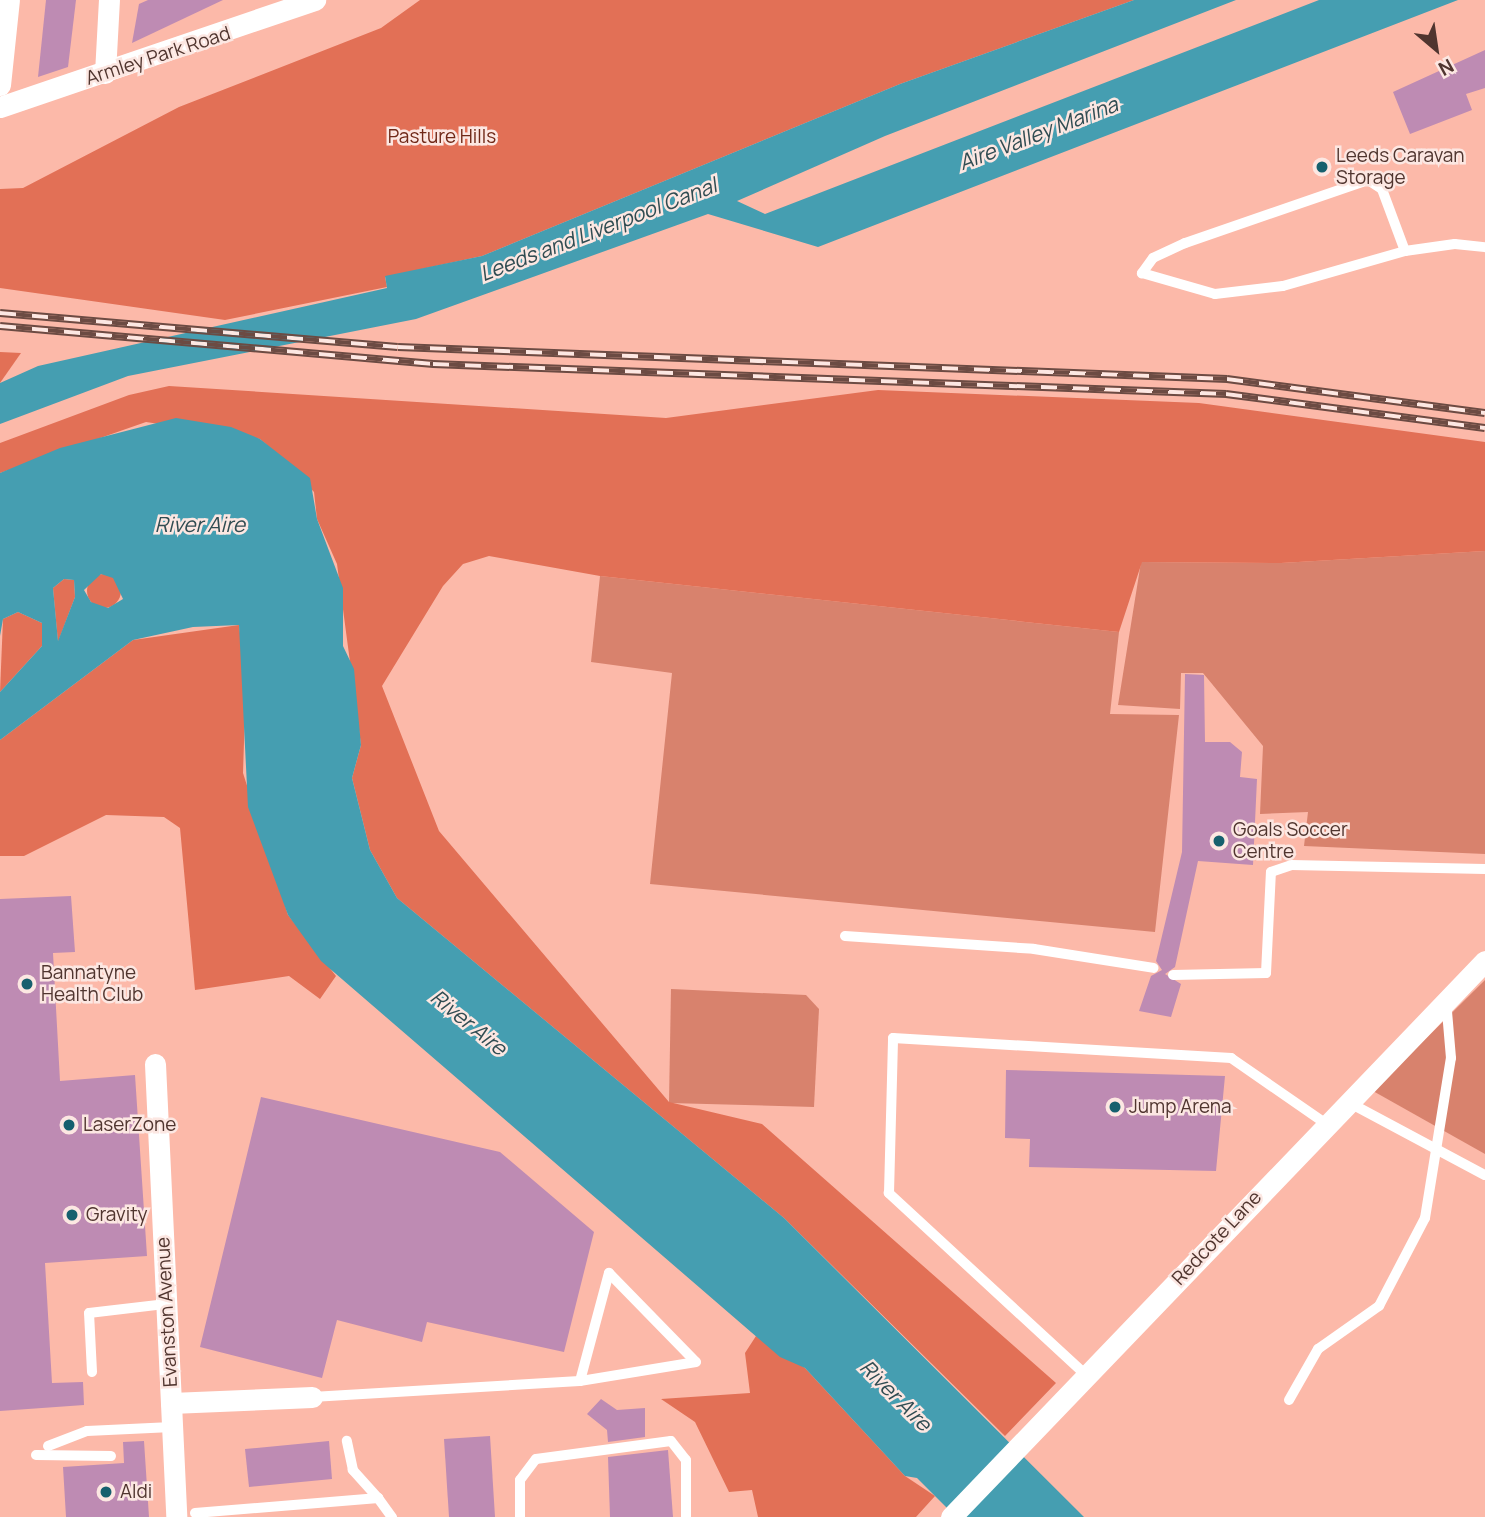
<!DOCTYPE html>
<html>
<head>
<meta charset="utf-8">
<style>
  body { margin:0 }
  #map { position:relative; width:1485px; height:1517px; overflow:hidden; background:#fcb9a9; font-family:Manrope,sans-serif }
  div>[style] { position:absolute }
  .green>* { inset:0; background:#d8826d }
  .forest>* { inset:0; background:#e27056 }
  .round { border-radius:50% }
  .water>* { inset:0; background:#459eb1 }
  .building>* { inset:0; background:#be8bb3 }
  .lane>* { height:10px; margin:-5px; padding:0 5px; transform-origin:5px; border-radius:5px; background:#fff }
  .street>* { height:21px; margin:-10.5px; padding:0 10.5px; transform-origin:10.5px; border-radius:10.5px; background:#fff }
  .rail>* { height:8px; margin-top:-4px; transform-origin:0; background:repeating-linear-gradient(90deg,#fce7e2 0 16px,#6c4b43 0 32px); box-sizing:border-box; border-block:2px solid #6c4b43 }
  .dots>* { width:19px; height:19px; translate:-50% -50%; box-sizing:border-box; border:4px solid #fce7e2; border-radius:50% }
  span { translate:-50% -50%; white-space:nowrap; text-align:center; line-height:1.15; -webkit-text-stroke:5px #fce7e2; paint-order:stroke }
  .street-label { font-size:19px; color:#50352f }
  .park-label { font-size:19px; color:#702817 }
  .poi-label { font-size:19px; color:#50352f }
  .left { translate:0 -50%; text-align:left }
  .water-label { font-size:21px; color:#304c52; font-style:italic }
  .north { position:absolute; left:1401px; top:14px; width:70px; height:70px; -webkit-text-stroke:5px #fce7e2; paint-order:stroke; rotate:151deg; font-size:19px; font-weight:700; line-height:28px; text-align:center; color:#50352f }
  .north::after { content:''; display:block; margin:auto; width:24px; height:32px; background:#50352f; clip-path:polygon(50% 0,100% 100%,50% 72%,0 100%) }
</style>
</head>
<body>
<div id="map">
  <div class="green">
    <i style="clip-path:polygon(1485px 551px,1485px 854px,1304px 846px,1308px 812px,1260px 814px,1263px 746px,1203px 673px,1181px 673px,1180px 709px,1118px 705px,1141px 562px,1281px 563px)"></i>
    <i style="clip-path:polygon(600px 576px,1119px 632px,1110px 714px,1179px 715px,1155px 932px,650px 884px,672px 673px,591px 662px)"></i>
    <i style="clip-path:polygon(1485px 980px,1485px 1154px,1373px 1091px)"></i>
    <i style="clip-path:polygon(671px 989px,806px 995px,819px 1009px,814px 1107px,669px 1103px)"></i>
  </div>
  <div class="forest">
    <i style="clip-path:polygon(420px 0,1134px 0,900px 84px,482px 256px,385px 277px,387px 287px,225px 320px,0 288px,0 189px,23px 188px,179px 107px,381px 28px)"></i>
    <i style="clip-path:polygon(0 352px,21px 353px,0 383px)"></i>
    <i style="clip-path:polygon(169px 386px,666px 418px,878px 390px,1199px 403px,1485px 442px,1485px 551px,1281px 563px,1142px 562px,1119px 632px,600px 576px,489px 556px,463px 564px,443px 586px,382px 686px,439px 831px,669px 1102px,762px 1124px,1056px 1383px,1005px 1436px,784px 1218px,397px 898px,370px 850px,352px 778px,361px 745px,337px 564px,317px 519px,314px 492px,274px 451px,260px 439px,146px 422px,0 473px,0 443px,129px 395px)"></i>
    <i class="round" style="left:87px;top:574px;width:34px;height:34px"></i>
    <i style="clip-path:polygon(64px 579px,74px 580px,75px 597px,58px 642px,53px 588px)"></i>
    <i style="clip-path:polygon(18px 612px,42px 623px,42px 646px,0 692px,3px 619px)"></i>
    <i style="clip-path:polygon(239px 625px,246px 681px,243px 773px,288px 915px,336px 976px,320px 999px,289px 976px,195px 990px,180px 828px,164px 817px,106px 815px,24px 856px,0 856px,0 740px,133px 640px)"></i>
    <i style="clip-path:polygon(756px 1336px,805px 1368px,905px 1476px,935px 1496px,916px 1517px,758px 1517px,752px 1490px,729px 1492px,695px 1422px,661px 1399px,750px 1393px,745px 1353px)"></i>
  </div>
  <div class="water">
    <i style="clip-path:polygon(1134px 0,1236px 0,885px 136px,737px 201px,765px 214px,1319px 0,1458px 0,818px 247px,708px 214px,416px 319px,128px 376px,0 424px,0 383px,38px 366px,387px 288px,385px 276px,482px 256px,900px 84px)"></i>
    <i style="clip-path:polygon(evenodd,176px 418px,231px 427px,260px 439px,310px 478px,317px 519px,343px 588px,343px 646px,354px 669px,361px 745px,352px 778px,370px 850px,397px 898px,784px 1218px,1084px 1517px,956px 1517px,917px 1478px,905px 1476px,805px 1368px,780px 1357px,321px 961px,288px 915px,248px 807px,239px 625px,193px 627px,133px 640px,0 740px,0 692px,42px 646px,42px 623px,18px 612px,3px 619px,0 636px,0 473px,60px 448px,176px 418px,101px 574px,113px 578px,123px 599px,108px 608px,91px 602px,84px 590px,101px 574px,176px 418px,64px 579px,74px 580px,75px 597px,58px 641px,53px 588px,64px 579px)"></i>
  </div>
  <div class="building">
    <i style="clip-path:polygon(46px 0,76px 0,68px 67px,38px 77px)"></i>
    <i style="clip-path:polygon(148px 0,223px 0,132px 43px,139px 4px)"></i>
    <i style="clip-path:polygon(1485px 50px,1485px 88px,1466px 94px,1472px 110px,1410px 134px,1393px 92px)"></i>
    <i style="clip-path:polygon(1185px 674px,1204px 675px,1205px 742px,1230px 742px,1242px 752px,1240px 777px,1257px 779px,1253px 865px,1198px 861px,1175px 967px,1165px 974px,1181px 984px,1171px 1017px,1139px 1011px,1151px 976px,1162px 970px,1156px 961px,1182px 852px)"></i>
    <i style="clip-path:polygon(71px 896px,75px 952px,53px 953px,60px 1081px,135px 1075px,147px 1256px,45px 1263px,52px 1383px,83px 1382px,84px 1405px,0 1411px,0 899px)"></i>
    <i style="clip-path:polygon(1006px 1070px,1225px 1076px,1216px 1171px,1029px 1167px,1030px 1139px,1005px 1138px)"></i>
    <i style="clip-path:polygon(261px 1097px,500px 1152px,594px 1232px,564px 1352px,427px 1322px,422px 1342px,337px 1320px,322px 1378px,200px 1347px)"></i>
    <i style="clip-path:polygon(601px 1399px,617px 1410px,645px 1408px,645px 1437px,608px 1442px,607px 1430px,587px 1414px)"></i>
    <i style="clip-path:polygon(490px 1436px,495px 1517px,449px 1517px,444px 1439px)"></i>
    <i style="clip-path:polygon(144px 1441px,149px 1517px,66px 1517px,63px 1467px,124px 1463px,123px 1442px)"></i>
    <i style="clip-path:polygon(329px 1441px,332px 1479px,249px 1487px,245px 1449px)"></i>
    <i style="clip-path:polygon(668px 1450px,673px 1517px,610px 1517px,608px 1457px)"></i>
  </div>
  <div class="lane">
    <i style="left:1405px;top:251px;width:66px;rotate:-110.4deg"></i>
    <i style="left:1382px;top:189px;width:17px;rotate:-147deg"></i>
    <i style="left:1368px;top:180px;width:194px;rotate:161deg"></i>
    <i style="left:1185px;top:243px;width:35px;rotate:155deg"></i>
    <i style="left:1153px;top:258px;width:19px;rotate:126deg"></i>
    <i style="left:1142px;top:273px;width:76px;rotate:16deg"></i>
    <i style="left:1215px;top:294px;width:68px;rotate:-6.7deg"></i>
    <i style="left:1283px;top:286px;width:127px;rotate:-16deg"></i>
    <i style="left:1405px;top:251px;width:50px;rotate:-8deg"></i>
    <i style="left:1455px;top:244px;width:30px;rotate:6deg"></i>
    <i style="left:845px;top:936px;width:189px;rotate:3.9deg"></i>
    <i style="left:1034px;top:949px;width:121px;rotate:9deg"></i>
    <i style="left:1173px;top:975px;width:93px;rotate:-1.2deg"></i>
    <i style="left:1266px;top:973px;width:101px;rotate:-87.2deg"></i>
    <i style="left:1271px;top:872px;width:21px;rotate:-19deg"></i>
    <i style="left:1291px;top:865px;width:194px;rotate:1.2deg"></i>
    <i style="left:1348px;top:1102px;width:155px;rotate:28.1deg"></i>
    <i style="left:92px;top:1372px;width:59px;rotate:-92.9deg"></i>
    <i style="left:89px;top:1313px;width:78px;rotate:-6.7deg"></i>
    <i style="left:1087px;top:1376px;width:270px;rotate:-137.3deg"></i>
    <i style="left:889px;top:1193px;width:155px;rotate:-88.5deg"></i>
    <i style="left:893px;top:1038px;width:339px;rotate:3.4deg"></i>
    <i style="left:1231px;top:1058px;width:114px;rotate:34.7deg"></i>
    <i style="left:312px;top:1397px;width:268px;rotate:-3.4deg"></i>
    <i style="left:580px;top:1381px;width:112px;rotate:-75deg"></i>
    <i style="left:609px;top:1273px;width:124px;rotate:45.7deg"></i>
    <i style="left:696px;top:1362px;width:118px;rotate:170.7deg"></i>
    <i style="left:1289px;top:1400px;width:59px;rotate:-60.4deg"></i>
    <i style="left:1318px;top:1349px;width:75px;rotate:-35.2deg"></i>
    <i style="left:1379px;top:1306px;width:99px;rotate:-62.4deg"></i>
    <i style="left:1425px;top:1218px;width:162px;rotate:-80.8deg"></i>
    <i style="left:1451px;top:1058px;width:58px;rotate:-94.9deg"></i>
    <i style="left:48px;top:1446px;width:42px;rotate:-21deg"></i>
    <i style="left:87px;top:1431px;width:85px;rotate:-2.7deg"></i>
    <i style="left:36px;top:1455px;width:75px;rotate:0.8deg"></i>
    <i style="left:378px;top:1498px;width:24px;rotate:54deg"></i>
    <i style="left:195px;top:1513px;width:184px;rotate:-4.7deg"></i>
    <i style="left:378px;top:1498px;width:38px;rotate:-132deg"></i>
    <i style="left:353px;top:1470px;width:30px;rotate:-102deg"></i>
    <i style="left:520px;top:1517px;width:37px;rotate:-90deg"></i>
    <i style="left:520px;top:1480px;width:26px;rotate:-53deg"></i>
    <i style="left:536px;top:1459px;width:136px;rotate:-7.6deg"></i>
    <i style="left:671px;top:1441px;width:24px;rotate:52deg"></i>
    <i style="left:686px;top:1460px;width:57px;rotate:90deg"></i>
  </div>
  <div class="street">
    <i style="left:105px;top:73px;width:73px;rotate:-86.9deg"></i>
    <i style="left:0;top:85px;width:85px;rotate:-84deg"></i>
    <i style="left:0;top:107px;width:333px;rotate:-18.8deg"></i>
    <i style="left:155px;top:1064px;width:453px;rotate:87.3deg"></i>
    <i style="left:171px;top:1403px;width:141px;rotate:-2.4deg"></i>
    <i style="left:951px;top:1517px;width:771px;rotate:-46.16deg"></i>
  </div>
  <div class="rail">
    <i style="left:0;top:313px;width:399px;rotate:4.9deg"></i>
    <i style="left:398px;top:347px;width:830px;rotate:2.21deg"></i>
    <i style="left:1227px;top:379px;width:260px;rotate:7.5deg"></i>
    <i style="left:0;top:326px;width:435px;rotate:5deg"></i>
    <i style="left:433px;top:364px;width:794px;rotate:2.17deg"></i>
    <i style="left:1226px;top:394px;width:261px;rotate:7.5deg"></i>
  </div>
  <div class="dots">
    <i style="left:1322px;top:167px;background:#16606e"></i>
    <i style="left:1219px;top:841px;background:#16606e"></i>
    <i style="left:27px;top:984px;background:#16606e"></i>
    <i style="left:1115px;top:1107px;background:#16606e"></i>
    <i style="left:69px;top:1125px;background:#16606e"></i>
    <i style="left:72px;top:1215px;background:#16606e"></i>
    <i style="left:106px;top:1492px;background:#16606e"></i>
  </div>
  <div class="street-label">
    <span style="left:158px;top:56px;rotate:-18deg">Armley Park Road</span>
    <span style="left:1217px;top:1238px;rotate:-47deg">Redcote Lane</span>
    <span style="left:167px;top:1312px;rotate:-93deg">Evanston Avenue</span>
  </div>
  <div class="park-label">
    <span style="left:442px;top:137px">Pasture Hills</span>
  </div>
  <div class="poi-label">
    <span class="left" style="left:1336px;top:167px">Leeds Caravan<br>Storage</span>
    <span class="left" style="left:1233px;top:841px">Goals Soccer<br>Centre</span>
    <span class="left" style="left:41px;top:984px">Bannatyne<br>Health Club</span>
    <span class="left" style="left:1129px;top:1107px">Jump Arena</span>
    <span class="left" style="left:83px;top:1125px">LaserZone</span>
    <span class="left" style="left:86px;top:1215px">Gravity</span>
    <span class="left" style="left:120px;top:1492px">Aldi</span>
  </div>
  <div class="water-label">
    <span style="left:1038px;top:133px;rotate:-21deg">Aire Valley Marina</span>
    <span style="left:598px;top:229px;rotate:-21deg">Leeds and Liverpool Canal</span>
    <span style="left:200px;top:524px">River Aire</span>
    <span style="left:469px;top:1022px;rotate:39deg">River Aire</span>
    <span style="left:896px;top:1395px;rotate:45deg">River Aire</span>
  </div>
  <div class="north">N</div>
</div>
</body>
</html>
